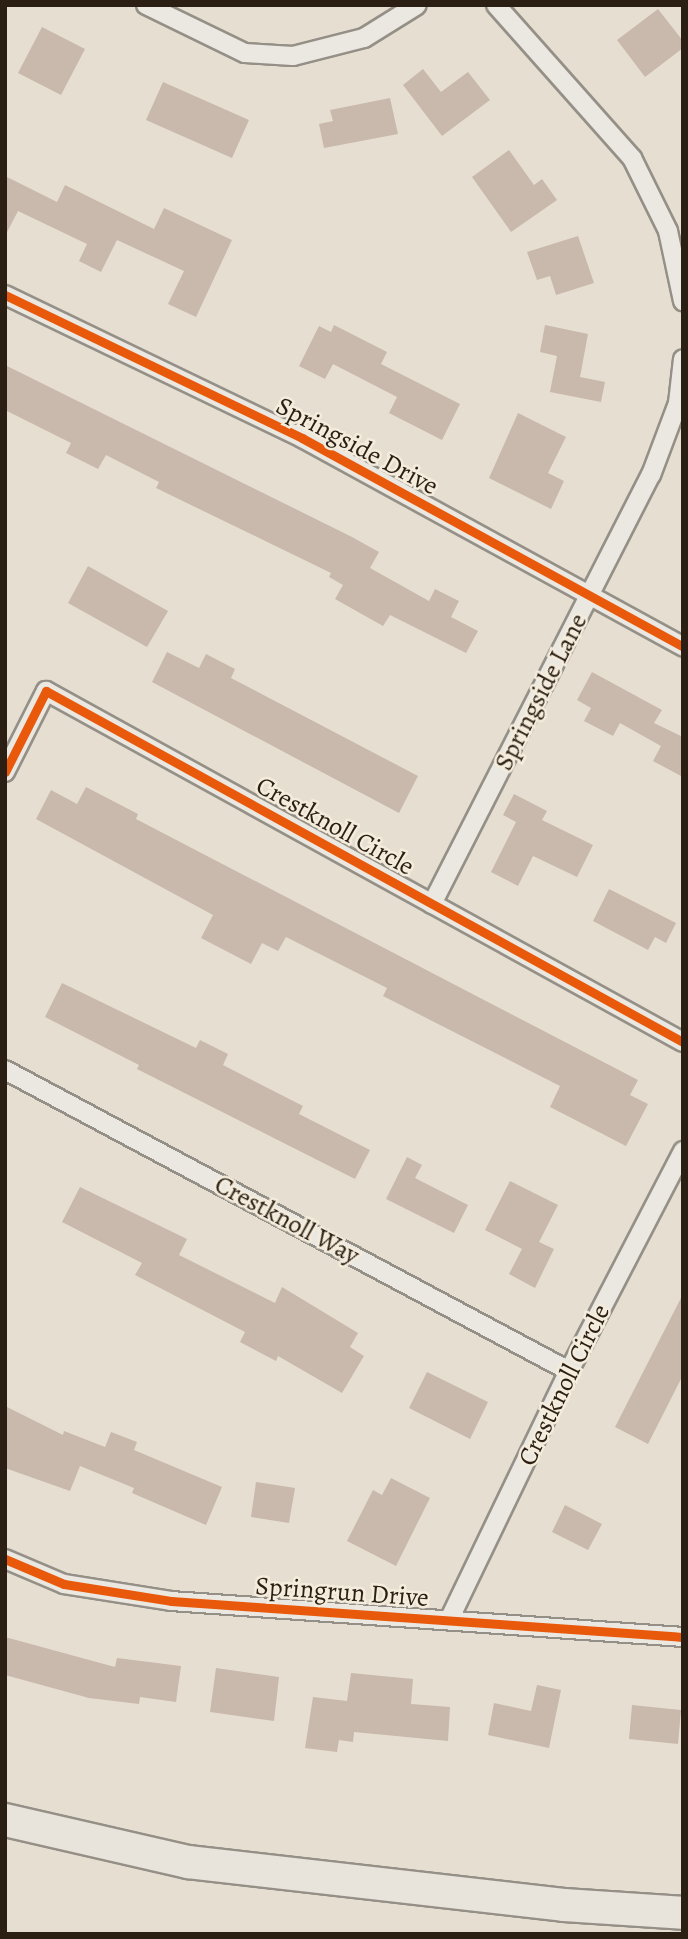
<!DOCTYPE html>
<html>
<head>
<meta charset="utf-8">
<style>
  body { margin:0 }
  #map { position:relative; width:688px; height:1939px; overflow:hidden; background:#e6dfd1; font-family:Alegreya,serif }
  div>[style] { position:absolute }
  .building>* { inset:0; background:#c9b8ac }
  .roads { filter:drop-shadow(2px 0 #959087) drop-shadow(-2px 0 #959087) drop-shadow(0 2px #959087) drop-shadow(0 -2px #959087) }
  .street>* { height:18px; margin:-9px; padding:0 9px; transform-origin:9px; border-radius:9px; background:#ebe8e1 }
  .highway>* { height:32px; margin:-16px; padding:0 16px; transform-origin:16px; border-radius:16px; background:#e8e4dc }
  .cycleway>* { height:9px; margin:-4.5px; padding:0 4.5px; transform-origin:4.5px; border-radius:4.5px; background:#e8590c }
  span { translate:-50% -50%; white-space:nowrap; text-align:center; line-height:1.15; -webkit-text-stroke:5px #f4ecdc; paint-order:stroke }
  .street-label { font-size:26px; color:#2b1f14 }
  .frame { position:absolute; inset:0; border:7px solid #2b1f14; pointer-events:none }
</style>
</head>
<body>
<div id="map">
  <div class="building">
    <i style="clip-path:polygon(658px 9px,683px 41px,683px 48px,645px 77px,617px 40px)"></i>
    <i style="clip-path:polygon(42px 27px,85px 49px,61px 95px,18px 73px)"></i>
    <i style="clip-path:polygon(423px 69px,441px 92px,468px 72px,490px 100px,442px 136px,403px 85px)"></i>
    <i style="clip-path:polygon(163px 82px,249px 120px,232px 158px,146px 120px)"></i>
    <i style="clip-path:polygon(390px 98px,398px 134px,324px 148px,319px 124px,333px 121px,330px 110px)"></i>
    <i style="clip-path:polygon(509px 150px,534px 185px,542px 179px,557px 200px,511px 232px,472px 177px)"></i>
    <i style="clip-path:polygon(5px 176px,57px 202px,65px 185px,154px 229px,164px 208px,232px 240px,196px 317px,168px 304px,184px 271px,117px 240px,101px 272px,79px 261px,87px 244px,18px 211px,5px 236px)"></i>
    <i style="clip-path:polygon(578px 236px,594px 283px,556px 295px,550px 276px,537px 280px,527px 252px)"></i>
    <i style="clip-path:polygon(334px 325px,387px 352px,381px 364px,460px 404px,442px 440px,389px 413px,397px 397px,333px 364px,325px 379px,299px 366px,319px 326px,331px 332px)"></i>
    <i style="clip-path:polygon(545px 325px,588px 334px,580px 377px,605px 382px,601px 402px,550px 392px,557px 356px,540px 352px)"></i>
    <i style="clip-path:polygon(5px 365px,352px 537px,379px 552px,370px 568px,429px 601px,435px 589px,459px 601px,451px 617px,478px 631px,466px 653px,390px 615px,383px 626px,335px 599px,343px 585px,329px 577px,331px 573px,156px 488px,159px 482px,106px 455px,98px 469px,66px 453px,71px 443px,5px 410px)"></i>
    <i style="clip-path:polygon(518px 413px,566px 437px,548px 473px,564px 481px,551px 509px,489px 478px)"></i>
    <i style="clip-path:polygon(88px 566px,168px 611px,147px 647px,68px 603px)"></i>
    <i style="clip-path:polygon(167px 652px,199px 668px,206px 654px,235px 669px,231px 678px,418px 776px,399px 813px,152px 682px)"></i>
    <i style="clip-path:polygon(592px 672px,662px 710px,654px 723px,683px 737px,683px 777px,653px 761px,661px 746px,620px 723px,613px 736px,584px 721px,591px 708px,577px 700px)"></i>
    <i style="clip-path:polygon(86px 787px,138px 814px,136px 819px,638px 1080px,630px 1095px,648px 1104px,626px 1146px,550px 1107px,560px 1086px,383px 996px,387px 988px,286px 937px,278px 951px,262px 943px,251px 964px,201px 938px,213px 915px,36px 819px,51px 790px,77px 804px)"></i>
    <i style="clip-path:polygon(514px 794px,547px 811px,542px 820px,593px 845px,577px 877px,533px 856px,518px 886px,491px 872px,516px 822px,503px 815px)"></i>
    <i style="clip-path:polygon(609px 889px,676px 923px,666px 943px,655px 937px,648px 950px,593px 921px)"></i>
    <i style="clip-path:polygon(62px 983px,196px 1048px,200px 1040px,228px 1054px,223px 1065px,303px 1106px,299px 1114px,370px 1150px,355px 1179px,137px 1069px,139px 1065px,45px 1017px)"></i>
    <i style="clip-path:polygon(407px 1157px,422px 1165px,415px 1178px,468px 1205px,454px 1233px,386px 1199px)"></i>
    <i style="clip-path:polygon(510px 1181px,558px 1205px,539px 1242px,554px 1249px,535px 1288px,509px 1274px,522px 1249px,485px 1230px)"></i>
    <i style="clip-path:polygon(80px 1187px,187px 1239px,179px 1255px,275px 1303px,282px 1287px,358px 1333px,350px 1347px,364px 1356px,342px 1393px,278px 1356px,276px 1361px,240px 1342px,245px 1332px,135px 1275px,142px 1263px,62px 1222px)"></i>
    <i style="clip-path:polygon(683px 1294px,683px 1375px,648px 1444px,615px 1427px)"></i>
    <i style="clip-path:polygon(427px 1372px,488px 1402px,470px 1439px,409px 1408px)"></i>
    <i style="clip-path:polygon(5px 1406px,63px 1435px,64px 1431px,105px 1447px,111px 1432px,137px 1442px,134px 1450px,222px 1487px,206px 1525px,132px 1493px,134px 1488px,80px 1466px,70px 1491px,5px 1468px)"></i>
    <i style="clip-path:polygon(391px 1478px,430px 1498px,396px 1566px,347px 1541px,373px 1490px,382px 1495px)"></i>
    <i style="clip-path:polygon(256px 1482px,295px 1488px,289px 1523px,251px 1517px)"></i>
    <i style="clip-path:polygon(565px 1505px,602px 1524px,588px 1550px,552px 1532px)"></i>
    <i style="clip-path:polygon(5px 1637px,115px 1667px,117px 1658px,181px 1666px,176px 1702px,140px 1697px,139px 1704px,89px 1698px,5px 1675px)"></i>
    <i style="clip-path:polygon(216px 1668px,279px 1677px,274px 1721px,210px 1712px)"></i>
    <i style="clip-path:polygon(351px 1673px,413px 1679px,411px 1704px,450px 1707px,448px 1741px,354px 1732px,353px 1742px,339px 1740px,337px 1752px,305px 1748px,313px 1697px,347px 1701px)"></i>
    <i style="clip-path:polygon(537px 1685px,561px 1690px,549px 1748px,488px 1735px,494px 1703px,531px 1711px)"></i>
    <i style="clip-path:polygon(632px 1705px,681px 1710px,678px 1744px,629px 1739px)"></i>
  </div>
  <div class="roads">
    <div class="street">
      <i style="left:146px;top:5px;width:110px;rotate:25.9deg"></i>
      <i style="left:245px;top:53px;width:48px;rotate:3.6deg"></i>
      <i style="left:293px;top:56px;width:73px;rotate:-14.2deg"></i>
      <i style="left:364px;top:38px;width:62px;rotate:-31.9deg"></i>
      <i style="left:496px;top:5px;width:205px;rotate:48.4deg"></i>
      <i style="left:632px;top:158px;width:81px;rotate:63.7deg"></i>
      <i style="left:668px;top:231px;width:72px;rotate:77.9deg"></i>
      <i style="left:5px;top:295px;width:330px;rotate:25.7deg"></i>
      <i style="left:302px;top:438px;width:435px;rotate:28.7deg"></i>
      <i style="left:5px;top:772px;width:91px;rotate:-63.2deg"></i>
      <i style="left:46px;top:691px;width:727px;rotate:28.86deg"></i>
      <i style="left:432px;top:904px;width:482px;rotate:-63deg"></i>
      <i style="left:651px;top:475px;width:77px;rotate:-69.4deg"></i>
      <i style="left:678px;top:403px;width:44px;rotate:-83.5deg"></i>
      <i style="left:5px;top:1070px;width:639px;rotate:28.09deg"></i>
      <i style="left:5px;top:1559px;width:64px;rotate:23deg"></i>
      <i style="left:64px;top:1584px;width:108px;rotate:9deg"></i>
      <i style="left:171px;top:1601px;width:513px;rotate:4.02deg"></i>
      <i style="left:449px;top:1620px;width:276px;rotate:-64.3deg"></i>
      <i style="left:569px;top:1371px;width:248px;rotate:-62.6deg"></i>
    </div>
    <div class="highway">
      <i style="left:5px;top:1820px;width:188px;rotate:12.9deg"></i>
      <i style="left:188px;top:1862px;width:378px;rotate:6.5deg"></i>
      <i style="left:564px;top:1905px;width:119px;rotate:3.8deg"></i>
    </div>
  </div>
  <div class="cycleway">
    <i style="left:5px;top:295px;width:330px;rotate:25.7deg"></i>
    <i style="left:302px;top:438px;width:435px;rotate:28.7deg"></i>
    <i style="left:5px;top:772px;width:91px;rotate:-63.2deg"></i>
    <i style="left:46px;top:691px;width:727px;rotate:28.86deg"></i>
    <i style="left:5px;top:1559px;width:64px;rotate:23deg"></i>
    <i style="left:64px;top:1584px;width:108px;rotate:9deg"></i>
    <i style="left:171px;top:1601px;width:513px;rotate:4.02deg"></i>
  </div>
  <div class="street-label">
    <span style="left:357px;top:446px;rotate:28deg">Springside Drive</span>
    <span style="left:541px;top:692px;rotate:-63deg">Springside Lane</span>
    <span style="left:335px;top:826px;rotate:29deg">Crestknoll Circle</span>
    <span style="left:287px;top:1220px;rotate:28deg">Crestknoll Way</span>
    <span style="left:564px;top:1385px;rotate:-64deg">Crestknoll Circle</span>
    <span style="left:342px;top:1592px;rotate:4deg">Springrun Drive</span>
  </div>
  <div class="frame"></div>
</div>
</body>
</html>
